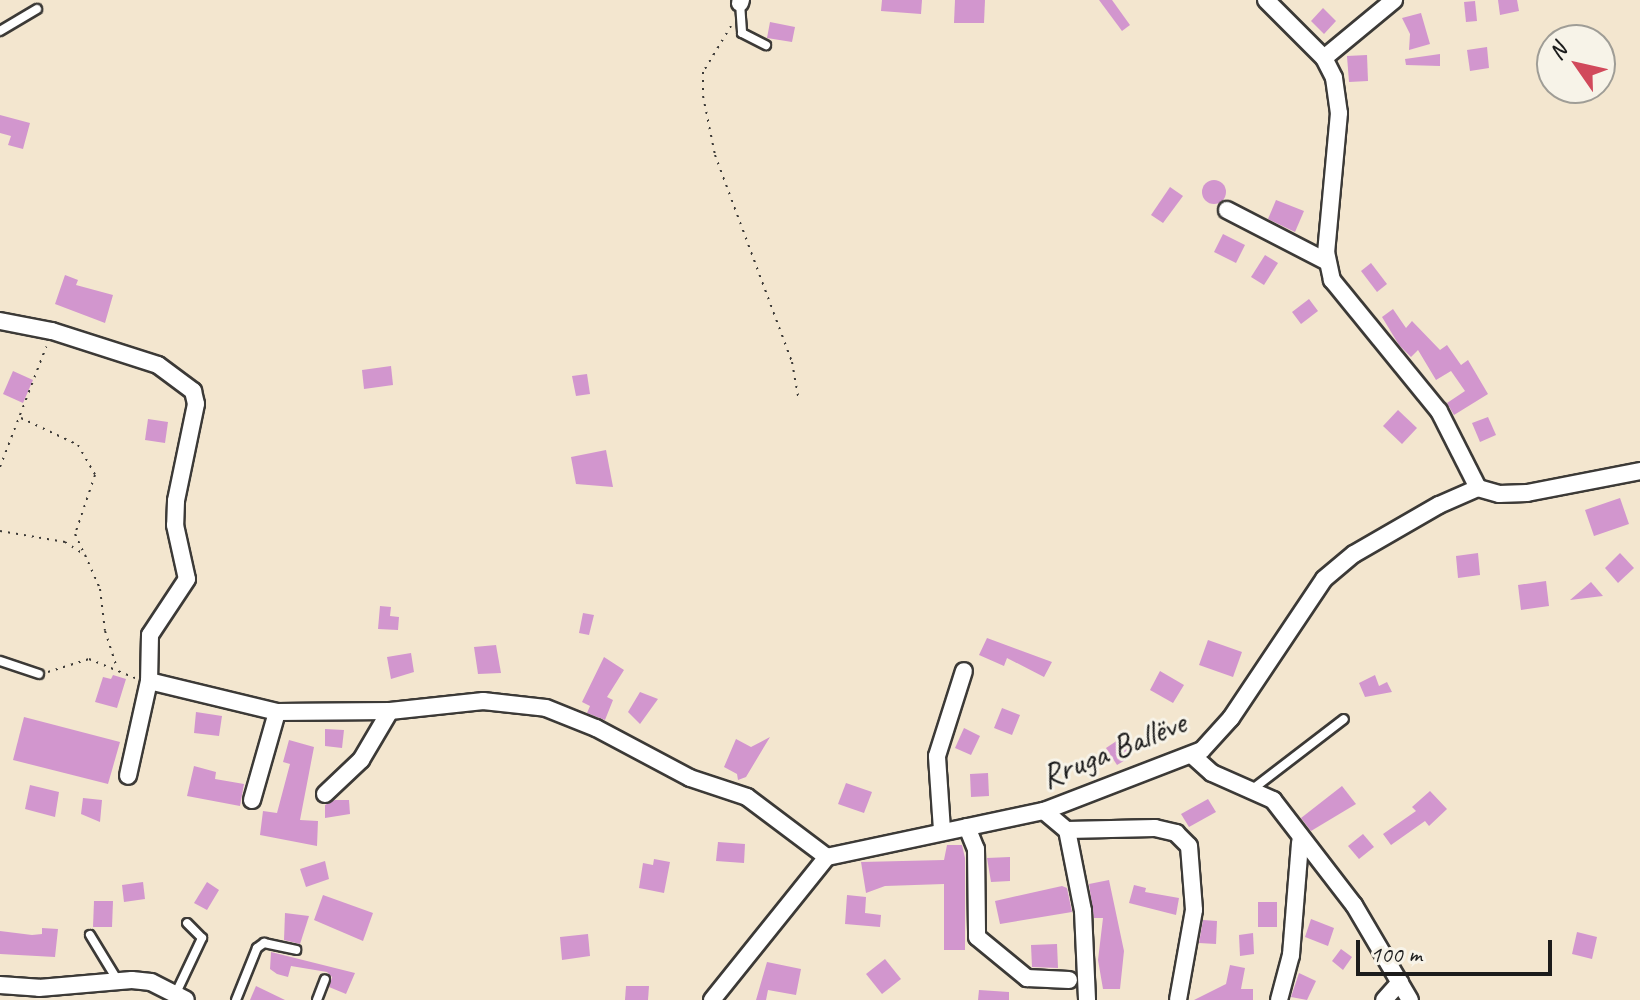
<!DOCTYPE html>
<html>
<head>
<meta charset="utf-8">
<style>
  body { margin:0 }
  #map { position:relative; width:1640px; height:1000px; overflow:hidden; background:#f3e6cf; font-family:Caveat,sans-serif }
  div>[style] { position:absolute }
  .building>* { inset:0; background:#d296ce }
  .round { border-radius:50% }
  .path>* { height:2px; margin-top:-1px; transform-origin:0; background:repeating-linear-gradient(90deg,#3c3a37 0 2px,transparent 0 8px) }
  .roads { filter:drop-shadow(2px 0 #3c3a37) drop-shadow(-2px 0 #3c3a37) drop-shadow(0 2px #3c3a37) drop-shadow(0 -2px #3c3a37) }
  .lane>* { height:8px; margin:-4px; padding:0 4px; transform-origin:4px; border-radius:4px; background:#fff }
  .street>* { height:16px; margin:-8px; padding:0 8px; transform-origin:8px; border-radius:8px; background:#fff }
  span { translate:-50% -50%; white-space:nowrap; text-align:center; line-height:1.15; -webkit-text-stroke:6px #f7f3e8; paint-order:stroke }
  .street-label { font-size:34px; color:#1c1c1c }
  .north { position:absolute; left:1536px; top:24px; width:80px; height:80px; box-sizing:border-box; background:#f7f3e8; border:2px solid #9f9d96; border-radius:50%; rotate:304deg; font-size:22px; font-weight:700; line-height:32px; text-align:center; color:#1c1c1c }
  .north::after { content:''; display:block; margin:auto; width:28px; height:36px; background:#d1495b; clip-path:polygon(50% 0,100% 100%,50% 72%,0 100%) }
  .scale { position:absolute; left:1356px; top:940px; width:196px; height:36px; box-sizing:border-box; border:4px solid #1c1c1c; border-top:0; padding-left:10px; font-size:24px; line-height:28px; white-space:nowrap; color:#1c1c1c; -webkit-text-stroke:6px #f7f3e8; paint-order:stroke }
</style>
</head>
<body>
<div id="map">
  <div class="building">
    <i style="clip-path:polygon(882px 0,922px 0,921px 14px,881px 11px)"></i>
    <i style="clip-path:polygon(955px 0,985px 0,984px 23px,954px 23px)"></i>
    <i style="clip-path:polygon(1099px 0,1112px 0,1130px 25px,1122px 31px)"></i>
    <i style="clip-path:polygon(1498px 0,1517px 0,1519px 11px,1500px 15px)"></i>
    <i style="clip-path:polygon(1475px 1px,1477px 21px,1466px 22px,1464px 2px)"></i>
    <i style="clip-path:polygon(1323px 8px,1336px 21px,1324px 34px,1311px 21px)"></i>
    <i style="clip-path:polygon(1421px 13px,1430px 44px,1409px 50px,1410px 34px,1402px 18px)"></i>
    <i style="clip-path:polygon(770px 22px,795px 27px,792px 42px,767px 38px)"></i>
    <i style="clip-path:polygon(1487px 47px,1489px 68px,1470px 71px,1467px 50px)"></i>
    <i style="clip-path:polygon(1440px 54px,1440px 66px,1406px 65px,1405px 59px)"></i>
    <i style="clip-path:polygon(1367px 55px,1368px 81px,1349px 82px,1347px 56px)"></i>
    <i style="clip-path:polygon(0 115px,30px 123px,23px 149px,8px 145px,11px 136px,0 133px)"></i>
    <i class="round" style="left:1202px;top:180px;width:24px;height:24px"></i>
    <i style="clip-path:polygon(1170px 187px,1183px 196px,1163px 223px,1151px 215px)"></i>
    <i style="clip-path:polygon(1276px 200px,1304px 211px,1295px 232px,1268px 219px)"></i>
    <i style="clip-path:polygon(1223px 234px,1245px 245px,1236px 263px,1214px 252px)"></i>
    <i style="clip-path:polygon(1265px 255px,1278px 263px,1264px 285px,1251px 277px)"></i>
    <i style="clip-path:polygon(1371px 263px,1387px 284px,1377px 292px,1361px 271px)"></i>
    <i style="clip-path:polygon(65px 275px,78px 280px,76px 285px,113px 295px,105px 323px,55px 304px)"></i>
    <i style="clip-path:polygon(1309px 299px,1318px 311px,1301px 324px,1292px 312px)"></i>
    <i style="clip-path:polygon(1393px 309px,1406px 328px,1412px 321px,1440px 350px,1447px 345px,1461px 365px,1468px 360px,1488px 394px,1454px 415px,1447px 403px,1465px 391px,1451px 371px,1436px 380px,1418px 350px,1411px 357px,1399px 345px,1382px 317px)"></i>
    <i style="clip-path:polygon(391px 366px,393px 385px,364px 389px,362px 370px)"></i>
    <i style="clip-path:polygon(13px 371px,33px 380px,23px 403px,3px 394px)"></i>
    <i style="clip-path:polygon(587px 374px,590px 394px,576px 396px,572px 376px)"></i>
    <i style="clip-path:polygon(1398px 410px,1417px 428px,1402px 444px,1383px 426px)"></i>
    <i style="clip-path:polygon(1488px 417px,1496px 435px,1480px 442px,1472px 423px)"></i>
    <i style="clip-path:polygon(148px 419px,168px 422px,165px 443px,145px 440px)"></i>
    <i style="clip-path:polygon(606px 450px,613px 487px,576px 484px,571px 457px)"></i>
    <i style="clip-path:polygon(1620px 498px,1629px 524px,1594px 536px,1585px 510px)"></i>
    <i style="clip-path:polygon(1478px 553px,1480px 575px,1458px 578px,1456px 556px)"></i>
    <i style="clip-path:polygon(1620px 553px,1634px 568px,1618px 583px,1605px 568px)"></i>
    <i style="clip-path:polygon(1546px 581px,1549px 606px,1521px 610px,1518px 585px)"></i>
    <i style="clip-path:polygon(1591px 582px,1603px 596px,1570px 600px)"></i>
    <i style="clip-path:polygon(380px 606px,391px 607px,390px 616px,399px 617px,398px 630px,378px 629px)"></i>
    <i style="clip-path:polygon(583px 613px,594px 615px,589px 635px,579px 633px)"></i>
    <i style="clip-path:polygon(987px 638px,1052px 662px,1044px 677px,1007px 658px,1004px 666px,979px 655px)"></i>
    <i style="clip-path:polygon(1208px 640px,1242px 652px,1233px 677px,1199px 665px)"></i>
    <i style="clip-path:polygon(496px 645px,501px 673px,478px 674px,474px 647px)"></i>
    <i style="clip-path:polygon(411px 653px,414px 672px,391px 679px,387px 657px)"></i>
    <i style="clip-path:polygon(604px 657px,624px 670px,607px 697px,613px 700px,605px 720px,587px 713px,590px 706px,582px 702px)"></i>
    <i style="clip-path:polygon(1160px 671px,1184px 685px,1173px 703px,1150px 690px)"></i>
    <i style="clip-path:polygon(113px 675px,126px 679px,117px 708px,95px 702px,103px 677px,111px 679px)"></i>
    <i style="clip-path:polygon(1375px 675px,1379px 686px,1387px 682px,1392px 692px,1365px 697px,1359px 683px)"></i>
    <i style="clip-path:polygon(640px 692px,658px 699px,640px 724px,628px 712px)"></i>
    <i style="clip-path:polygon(1002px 708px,1020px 715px,1012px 735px,994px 728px)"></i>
    <i style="clip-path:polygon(196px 712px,222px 716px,219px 736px,194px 733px)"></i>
    <i style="clip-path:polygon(24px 717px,120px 742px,108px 784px,13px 760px)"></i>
    <i style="clip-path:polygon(964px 728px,980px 736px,971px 755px,955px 748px)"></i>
    <i style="clip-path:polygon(325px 729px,344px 730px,342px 748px,325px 746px)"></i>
    <i style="clip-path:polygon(770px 737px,746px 777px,738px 780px,737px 774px,724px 767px,736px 739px,751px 747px)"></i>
    <i style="clip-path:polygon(1121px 738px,1132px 756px,1117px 765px,1106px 748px)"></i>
    <i style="clip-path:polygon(289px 740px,314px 747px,300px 820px,318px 821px,317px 846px,260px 835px,263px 811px,277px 813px,290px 764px,283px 762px)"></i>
    <i style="clip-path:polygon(194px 766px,216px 772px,215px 779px,244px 784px,240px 806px,187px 796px)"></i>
    <i style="clip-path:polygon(988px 773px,989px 796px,971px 797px,970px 774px)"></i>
    <i style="clip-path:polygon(846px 783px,872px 792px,864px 813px,838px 804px)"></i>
    <i style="clip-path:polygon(30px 785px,59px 792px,55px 817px,25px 809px)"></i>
    <i style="clip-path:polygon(1342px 786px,1356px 804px,1311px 831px,1301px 818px)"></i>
    <i style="clip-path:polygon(1430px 791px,1447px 809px,1429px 826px,1425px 821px,1391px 845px,1383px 834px,1416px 811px,1412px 807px)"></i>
    <i style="clip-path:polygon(83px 798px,102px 800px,100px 822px,81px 814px)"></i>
    <i style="clip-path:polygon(1208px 799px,1216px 812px,1189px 827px,1181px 814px)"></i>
    <i style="clip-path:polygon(335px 800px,349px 800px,350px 814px,325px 818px,325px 805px)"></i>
    <i style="clip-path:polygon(1363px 834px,1374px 847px,1359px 859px,1348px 846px)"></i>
    <i style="clip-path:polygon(718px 842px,745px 844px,744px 863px,716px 861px)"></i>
    <i style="clip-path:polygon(947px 845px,962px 845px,965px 858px,965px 950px,944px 950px,944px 884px,885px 886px,866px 893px,861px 862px,944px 860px)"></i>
    <i style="clip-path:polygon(1010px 857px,1010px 881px,991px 882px,987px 858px)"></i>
    <i style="clip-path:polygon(654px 859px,670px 862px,664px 893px,639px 888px,643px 863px,653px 865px)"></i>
    <i style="clip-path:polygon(325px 861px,329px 879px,306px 887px,300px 869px)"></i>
    <i style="clip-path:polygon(1109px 880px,1124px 951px,1120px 989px,1103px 989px,1098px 960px,1103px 918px,1094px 918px,1089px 884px)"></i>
    <i style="clip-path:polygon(143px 882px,145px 899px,124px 902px,122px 885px)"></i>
    <i style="clip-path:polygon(207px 882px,219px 890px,207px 910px,194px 903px)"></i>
    <i style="clip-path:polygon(1134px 885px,1146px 888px,1145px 892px,1179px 898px,1176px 915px,1129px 903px)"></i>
    <i style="clip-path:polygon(1062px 886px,1067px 888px,1072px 912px,1000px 924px,995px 901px)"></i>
    <i style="clip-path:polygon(323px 895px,373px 913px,363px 941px,314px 920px)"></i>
    <i style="clip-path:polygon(847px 895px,866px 897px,865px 913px,881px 915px,880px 927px,845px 924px)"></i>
    <i style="clip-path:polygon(94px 901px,113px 901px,112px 927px,93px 927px)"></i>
    <i style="clip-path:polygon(1258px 902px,1277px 902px,1277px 927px,1258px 927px)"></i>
    <i style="clip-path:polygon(285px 913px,309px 916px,300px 944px,284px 940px)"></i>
    <i style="clip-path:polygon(1311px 919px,1334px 928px,1328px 946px,1305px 937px)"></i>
    <i style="clip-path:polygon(1203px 920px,1217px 921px,1216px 944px,1199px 943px)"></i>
    <i style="clip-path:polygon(42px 928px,58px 929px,55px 957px,0 954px,0 931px,32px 935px,42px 934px)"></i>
    <i style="clip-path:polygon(1577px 932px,1597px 937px,1592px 959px,1572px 954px)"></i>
    <i style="clip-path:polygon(1253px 933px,1254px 954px,1240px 956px,1239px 935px)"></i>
    <i style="clip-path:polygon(588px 934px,590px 956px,562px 960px,560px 937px)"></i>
    <i style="clip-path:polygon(1057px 944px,1058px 968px,1032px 967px,1031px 945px)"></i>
    <i style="clip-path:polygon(1341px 949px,1352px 957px,1343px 970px,1332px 961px)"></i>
    <i style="clip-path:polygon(271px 952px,355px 973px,346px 994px,329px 987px,332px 977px,327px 972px,291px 966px,288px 977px,277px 974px,270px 969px)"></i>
    <i style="clip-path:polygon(885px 959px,901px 979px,882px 994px,866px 974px)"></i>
    <i style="clip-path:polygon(767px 962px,801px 969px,796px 995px,768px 990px,766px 1000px,756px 1000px)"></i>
    <i style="clip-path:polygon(1230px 965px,1245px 968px,1241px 989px,1253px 989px,1253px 1000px,1194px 1000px,1226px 984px)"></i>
    <i style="clip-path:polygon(1299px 973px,1316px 981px,1307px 1000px,1291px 997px)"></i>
    <i style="clip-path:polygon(256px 986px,285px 1000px,250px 1000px)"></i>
    <i style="clip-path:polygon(626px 986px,649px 986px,648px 1000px,625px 1000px)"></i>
    <i style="clip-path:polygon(979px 990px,1009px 992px,1009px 1000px,978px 1000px)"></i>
  </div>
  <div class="path">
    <i style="left:731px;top:26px;width:54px;rotate:121.3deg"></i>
    <i style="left:703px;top:72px;width:24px;rotate:90deg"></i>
    <i style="left:703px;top:96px;width:60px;rotate:78.5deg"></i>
    <i style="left:715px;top:155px;width:221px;rotate:69.6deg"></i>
    <i style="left:792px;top:362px;width:39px;rotate:80deg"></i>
    <i style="left:21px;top:418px;width:63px;rotate:25.3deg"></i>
    <i style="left:78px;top:445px;width:34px;rotate:60deg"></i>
    <i style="left:95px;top:475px;width:62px;rotate:108.7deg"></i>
    <i style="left:75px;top:534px;width:23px;rotate:65deg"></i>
    <i style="left:0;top:467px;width:129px;rotate:-69deg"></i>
    <i style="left:0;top:531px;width:66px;rotate:9.6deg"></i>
    <i style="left:65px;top:542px;width:24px;rotate:33deg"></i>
    <i style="left:85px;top:555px;width:37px;rotate:66deg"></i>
    <i style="left:100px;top:589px;width:42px;rotate:83.2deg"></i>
    <i style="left:105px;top:631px;width:38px;rotate:72deg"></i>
    <i style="left:48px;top:672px;width:43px;rotate:-17.6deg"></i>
    <i style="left:89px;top:659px;width:50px;rotate:22.4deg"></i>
  </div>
  <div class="roads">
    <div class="lane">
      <i style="left:740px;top:3px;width:30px;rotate:86deg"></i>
      <i style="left:742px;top:33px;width:27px;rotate:27deg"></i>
      <i style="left:0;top:31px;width:43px;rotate:-30.7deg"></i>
      <i style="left:0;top:661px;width:41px;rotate:18.4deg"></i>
      <i style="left:1254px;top:788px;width:113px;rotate:-37.5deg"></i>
      <i style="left:90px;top:935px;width:54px;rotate:58.7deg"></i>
      <i style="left:176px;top:993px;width:61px;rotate:-64.7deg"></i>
      <i style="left:202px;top:938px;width:21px;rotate:-135deg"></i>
      <i style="left:236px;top:1000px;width:56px;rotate:-68deg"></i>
      <i style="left:257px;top:948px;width:9px;rotate:-36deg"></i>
      <i style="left:264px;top:943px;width:33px;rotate:12deg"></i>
      <i style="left:317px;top:1000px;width:22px;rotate:-69deg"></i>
    </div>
    <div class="street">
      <i style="left:1266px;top:0;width:82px;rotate:45deg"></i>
      <i style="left:1324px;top:58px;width:22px;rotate:63deg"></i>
      <i style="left:1334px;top:78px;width:35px;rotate:82deg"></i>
      <i style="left:1339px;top:113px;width:140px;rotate:95.3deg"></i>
      <i style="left:1326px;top:252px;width:29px;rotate:78deg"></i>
      <i style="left:1332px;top:280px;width:169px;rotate:50.8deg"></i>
      <i style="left:1439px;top:411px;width:86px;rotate:63.1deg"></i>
      <i style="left:740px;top:3px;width:3px;rotate:-72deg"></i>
      <i style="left:1324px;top:58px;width:91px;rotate:-39.6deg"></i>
      <i style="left:1227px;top:210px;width:111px;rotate:27.3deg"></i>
      <i style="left:0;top:321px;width:53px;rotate:10.9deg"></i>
      <i style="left:52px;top:331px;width:111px;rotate:17.8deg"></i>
      <i style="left:158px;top:365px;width:44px;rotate:36.6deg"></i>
      <i style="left:193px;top:391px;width:13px;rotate:77deg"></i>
      <i style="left:196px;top:404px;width:99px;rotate:101.7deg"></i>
      <i style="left:176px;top:501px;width:24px;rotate:92deg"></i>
      <i style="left:175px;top:525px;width:55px;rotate:77.5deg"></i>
      <i style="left:187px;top:579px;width:67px;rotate:123.5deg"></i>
      <i style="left:150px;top:635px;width:46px;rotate:91.2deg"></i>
      <i style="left:149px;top:681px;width:97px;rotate:102.5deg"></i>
      <i style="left:149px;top:681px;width:132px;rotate:13.6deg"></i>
      <i style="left:277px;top:712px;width:113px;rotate:-0.5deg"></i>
      <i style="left:390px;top:711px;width:94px;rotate:-6.1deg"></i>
      <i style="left:483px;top:701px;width:63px;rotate:6.3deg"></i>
      <i style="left:546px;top:708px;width:54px;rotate:21.8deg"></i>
      <i style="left:596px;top:728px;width:106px;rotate:28deg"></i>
      <i style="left:690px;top:778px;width:60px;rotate:18.4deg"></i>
      <i style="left:747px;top:797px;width:100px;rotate:36.9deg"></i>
      <i style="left:1193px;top:756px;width:25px;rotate:42deg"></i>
      <i style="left:1212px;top:773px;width:67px;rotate:23.9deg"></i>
      <i style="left:1273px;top:800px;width:133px;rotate:52.4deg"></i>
      <i style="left:1354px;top:905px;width:110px;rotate:59.5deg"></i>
      <i style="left:325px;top:794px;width:50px;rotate:-43.4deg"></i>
      <i style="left:361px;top:760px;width:57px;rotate:-59.4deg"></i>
      <i style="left:252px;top:800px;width:91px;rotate:-74.1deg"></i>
      <i style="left:1044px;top:811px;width:30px;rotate:40deg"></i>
      <i style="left:1067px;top:830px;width:88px;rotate:-1.3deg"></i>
      <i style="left:1155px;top:828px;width:22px;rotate:13deg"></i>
      <i style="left:1176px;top:833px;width:18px;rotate:45deg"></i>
      <i style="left:1189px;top:846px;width:64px;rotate:85.5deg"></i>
      <i style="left:1194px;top:910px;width:91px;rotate:100.1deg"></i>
      <i style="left:967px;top:827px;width:24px;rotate:68deg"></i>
      <i style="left:976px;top:849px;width:88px;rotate:89.3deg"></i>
      <i style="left:977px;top:937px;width:65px;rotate:39.4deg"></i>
      <i style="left:1027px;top:978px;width:42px;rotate:2.7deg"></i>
      <i style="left:942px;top:830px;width:74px;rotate:-93.9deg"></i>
      <i style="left:937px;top:756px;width:89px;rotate:-72.4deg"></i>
      <i style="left:1067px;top:830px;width:83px;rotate:78.8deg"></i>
      <i style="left:1083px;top:911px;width:89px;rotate:87.4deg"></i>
      <i style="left:0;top:985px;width:39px;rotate:4deg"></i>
      <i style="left:39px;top:988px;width:93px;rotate:-4.9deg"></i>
      <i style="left:132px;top:980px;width:19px;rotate:6deg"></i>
      <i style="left:151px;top:982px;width:39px;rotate:27deg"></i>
      <i style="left:712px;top:1000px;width:184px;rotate:-51.2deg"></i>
      <i style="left:827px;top:857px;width:222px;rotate:-12deg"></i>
      <i style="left:1044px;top:811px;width:169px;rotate:-21.1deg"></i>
      <i style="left:1202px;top:750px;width:43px;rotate:-47.8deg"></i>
      <i style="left:1231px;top:718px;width:167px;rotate:-56.2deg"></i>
      <i style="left:1324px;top:579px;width:39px;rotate:-40deg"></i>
      <i style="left:1354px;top:554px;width:98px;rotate:-30deg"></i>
      <i style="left:1439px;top:505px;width:43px;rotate:-23.6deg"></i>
      <i style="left:1478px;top:488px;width:22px;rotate:16deg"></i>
      <i style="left:1499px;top:494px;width:28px;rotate:-2deg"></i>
      <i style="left:1527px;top:493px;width:115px;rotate:-11deg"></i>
      <i style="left:1279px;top:1000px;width:47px;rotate:-75.1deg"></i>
      <i style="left:1291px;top:955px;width:113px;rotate:-85.4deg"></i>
      <i style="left:1384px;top:1000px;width:24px;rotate:-48deg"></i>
    </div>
  </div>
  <div class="street-label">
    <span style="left:1113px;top:749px;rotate:-22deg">Rruga Ballëve</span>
  </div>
  <div class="north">N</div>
  <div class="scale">100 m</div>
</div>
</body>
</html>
